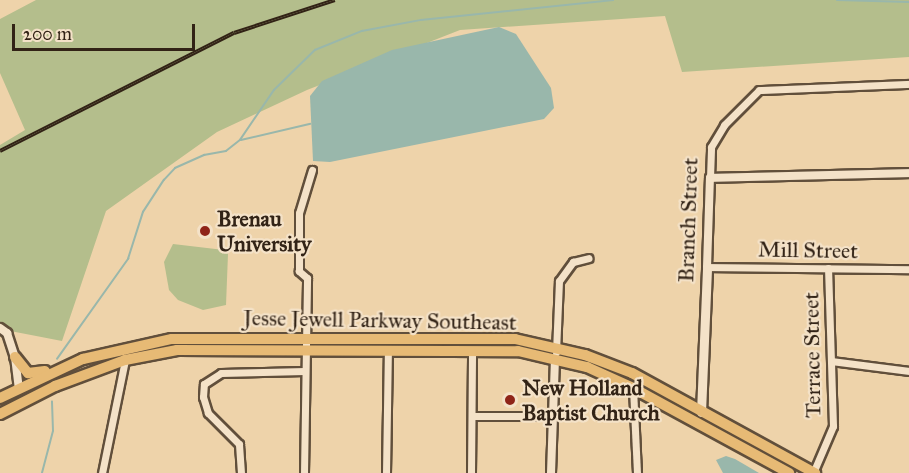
<!DOCTYPE html>
<html>
<head>
<meta charset="utf-8">
<style>
  body { margin:0 }
  #map { position:relative; width:909px; height:473px; overflow:hidden; background:#eed3aa; font-family:"IM FELL Great Primer",serif }
  div>[style] { position:absolute }
  .green>* { inset:0; background:#b4be8c }
  .water>* { inset:0; background:#99b7ab }
  .stream>* { height:1.5px; margin:-0.75px; padding:0 0.75px; transform-origin:0.75px; border-radius:0.75px; background:#99b7ab }
  .roads { filter:drop-shadow(2px 0 #614f3b) drop-shadow(-2px 0 #614f3b) drop-shadow(0 2px #614f3b) drop-shadow(0 -2px #614f3b) }
  .minor>* { height:7px; margin:-3.5px; padding:0 3.5px; transform-origin:3.5px; border-radius:3.5px; background:#f4e2c8 }
  .tertiary>* { height:8px; margin:-4px; padding:0 4px; transform-origin:4px; border-radius:4px; background:#f4e2c8 }
  .secondary>* { height:9px; margin:-4.5px; padding:0 4.5px; transform-origin:4.5px; border-radius:4.5px; background:#f4e2c8 }
  .primary>* { height:10px; margin:-5px; padding:0 5px; transform-origin:5px; border-radius:5px; background:#e7ba75 }
  .rail>* { height:4px; margin-top:-2px; transform-origin:0; background:repeating-linear-gradient(90deg,#f4e2c8 0 4.5px,#322316 0 9px); box-sizing:border-box; border-block:2px solid #322316 }
  .dots>* { width:16px; height:16px; translate:-50% -50%; box-sizing:border-box; border:3px solid #f4e2c8; border-radius:50% }
  span { translate:-50% -50%; white-space:nowrap; text-align:center; line-height:1.15; -webkit-text-stroke:4.5px #f4e2c8; paint-order:stroke }
  .poi-label { font-size:22px; color:#322316; font-weight:700 }
  .left { translate:0 -50%; text-align:left }
  .street-label { font-size:22px; color:#322316 }
  .scale { position:absolute; left:12px; top:24px; width:183px; height:27px; box-sizing:border-box; border:3px solid #322316; border-top:0; padding-left:8px; font-size:18px; line-height:21px; white-space:nowrap; color:#322316; -webkit-text-stroke:4px #f4e2c8; paint-order:stroke }
</style>
</head>
<body>
<div id="map">
  <div class="green">
    <i style="clip-path:polygon(36px 0,909px 0,909px 57px,682px 72px,665px 16px,460px 30px,307px 90px,217px 132px,106px 211px,62px 341px,0 329px,0 145px,25px 130px,0 73px,0 19px)"></i>
    <i style="clip-path:polygon(173px 244px,224px 250px,228px 254px,226px 305px,203px 310px,178px 300px,169px 290px,164px 262px)"></i>
  </div>
  <div class="water">
    <i style="clip-path:polygon(499px 27px,516px 34px,551px 88px,554px 108px,544px 119px,330px 162px,313px 161px,310px 96px,322px 81px,392px 50px)"></i>
    <i style="clip-path:polygon(726px 456px,735px 459px,759px 473px,723px 473px,716px 460px)"></i>
  </div>
  <div class="stream">
    <i style="left:837px;top:0;width:72px;rotate:1.6deg"></i>
    <i style="left:241px;top:140px;width:71px;rotate:-13.1deg"></i>
    <i style="left:57px;top:359px;width:123px;rotate:-54.6deg"></i>
    <i style="left:128px;top:259px;width:49px;rotate:-72.3deg"></i>
    <i style="left:143px;top:212px;width:38px;rotate:-57deg"></i>
    <i style="left:164px;top:180px;width:16px;rotate:-47deg"></i>
    <i style="left:175px;top:168px;width:32px;rotate:-24deg"></i>
    <i style="left:204px;top:155px;width:22px;rotate:-10deg"></i>
    <i style="left:226px;top:151px;width:18px;rotate:-38deg"></i>
    <i style="left:240px;top:140px;width:60px;rotate:-55.8deg"></i>
    <i style="left:274px;top:90px;width:57px;rotate:-44.3deg"></i>
    <i style="left:315px;top:50px;width:51px;rotate:-22deg"></i>
    <i style="left:362px;top:31px;width:60px;rotate:-10.6deg"></i>
    <i style="left:421px;top:20px;width:193px;rotate:-5.9deg"></i>
    <i style="left:42px;top:473px;width:43px;rotate:-75.3deg"></i>
    <i style="left:53px;top:431px;width:29px;rotate:-92deg"></i>
  </div>
  <div class="roads">
    <div class="minor">
      <i style="left:710px;top:178px;width:31px;rotate:-88deg"></i>
      <i style="left:711px;top:147px;width:26px;rotate:-59deg"></i>
      <i style="left:724px;top:125px;width:49px;rotate:-45deg"></i>
      <i style="left:759px;top:90px;width:150px;rotate:-2.3deg"></i>
      <i style="left:707px;top:267px;width:202px;rotate:0.6deg"></i>
      <i style="left:556px;top:352px;width:71px;rotate:-87.6deg"></i>
      <i style="left:559px;top:281px;width:24px;rotate:-54deg"></i>
      <i style="left:573px;top:262px;width:16px;rotate:-14deg"></i>
      <i style="left:831px;top:361px;width:79px;rotate:7.3deg"></i>
      <i style="left:633px;top:388px;width:85px;rotate:87.3deg"></i>
      <i style="left:472px;top:416px;width:81px"></i>
      <i style="left:102px;top:473px;width:115px;rotate:-78.5deg"></i>
      <i style="left:241px;top:473px;width:29px;rotate:-94deg"></i>
      <i style="left:239px;top:444px;width:44px;rotate:-135deg"></i>
      <i style="left:208px;top:413px;width:17px;rotate:-107deg"></i>
      <i style="left:203px;top:397px;width:13px;rotate:-86deg"></i>
      <i style="left:204px;top:384px;width:20px;rotate:-33deg"></i>
      <i style="left:221px;top:373px;width:84px;rotate:-1.4deg"></i>
      <i style="left:304px;top:473px;width:195px;rotate:-89.1deg"></i>
      <i style="left:307px;top:278px;width:11px;rotate:-139deg"></i>
      <i style="left:299px;top:271px;width:58px;rotate:-90deg"></i>
      <i style="left:299px;top:213px;width:45px;rotate:-73.2deg"></i>
      <i style="left:386px;top:473px;width:124px;rotate:-89.1deg"></i>
      <i style="left:471px;top:473px;width:123px;rotate:-89.5deg"></i>
      <i style="left:813px;top:473px;width:51px;rotate:-66.9deg"></i>
      <i style="left:833px;top:426px;width:158px;rotate:-91.8deg"></i>
    </div>
    <div class="tertiary">
      <i style="left:707px;top:267px;width:89px;rotate:-88.1deg"></i>
      <i style="left:710px;top:178px;width:199px;rotate:-1.4deg"></i>
      <i style="left:0;top:328px;width:9px;rotate:36deg"></i>
      <i style="left:7px;top:333px;width:25px;rotate:72deg"></i>
      <i style="left:15px;top:357px;width:31px;rotate:83deg"></i>
      <i style="left:551px;top:473px;width:115px;rotate:-88deg"></i>
    </div>
    <div class="secondary">
      <i style="left:701px;top:412px;width:145px;rotate:-87.6deg"></i>
    </div>
    <div class="primary">
      <i style="left:15px;top:357px;width:21px;rotate:51deg"></i>
      <i style="left:28px;top:373px;width:17px;rotate:-7deg"></i>
      <i style="left:0;top:398px;width:92px;rotate:-25.2deg"></i>
      <i style="left:83px;top:359px;width:91px;rotate:-12.7deg"></i>
      <i style="left:172px;top:339px;width:343px"></i>
      <i style="left:515px;top:339px;width:72px;rotate:12.9deg"></i>
      <i style="left:585px;top:355px;width:50px;rotate:21deg"></i>
      <i style="left:632px;top:373px;width:209px;rotate:28.7deg"></i>
      <i style="left:0;top:414px;width:62px;rotate:-27deg"></i>
      <i style="left:55px;top:386px;width:75px;rotate:-20.4deg"></i>
      <i style="left:125px;top:360px;width:53px;rotate:-10.9deg"></i>
      <i style="left:177px;top:350px;width:341px;rotate:0.2deg"></i>
      <i style="left:518px;top:351px;width:71px;rotate:13.1deg"></i>
      <i style="left:587px;top:367px;width:51px;rotate:24.5deg"></i>
      <i style="left:633px;top:388px;width:178px;rotate:28.6deg"></i>
    </div>
  </div>
  <div class="rail">
    <i style="left:0;top:151px;width:262px;rotate:-26.8deg"></i>
    <i style="left:234px;top:33px;width:106px;rotate:-18.1deg"></i>
  </div>
  <div class="dots">
    <i style="left:205px;top:231px;background:#8f2418"></i>
    <i style="left:510px;top:400px;background:#8f2418"></i>
  </div>
  <div class="poi-label">
    <span class="left" style="left:217px;top:231px">Brenau<br>University</span>
    <span class="left" style="left:522px;top:400px">New Holland<br>Baptist Church</span>
  </div>
  <div class="street-label">
    <span style="left:688px;top:220px;rotate:-88deg">Branch Street</span>
    <span style="left:808px;top:250px;rotate:1deg">Mill Street</span>
    <span style="left:380px;top:320px;rotate:1deg">Jesse Jewell Parkway Southeast</span>
    <span style="left:812px;top:355px;rotate:-91deg">Terrace Street</span>
  </div>
  <div class="scale">200 m</div>
</div>
</body>
</html>
